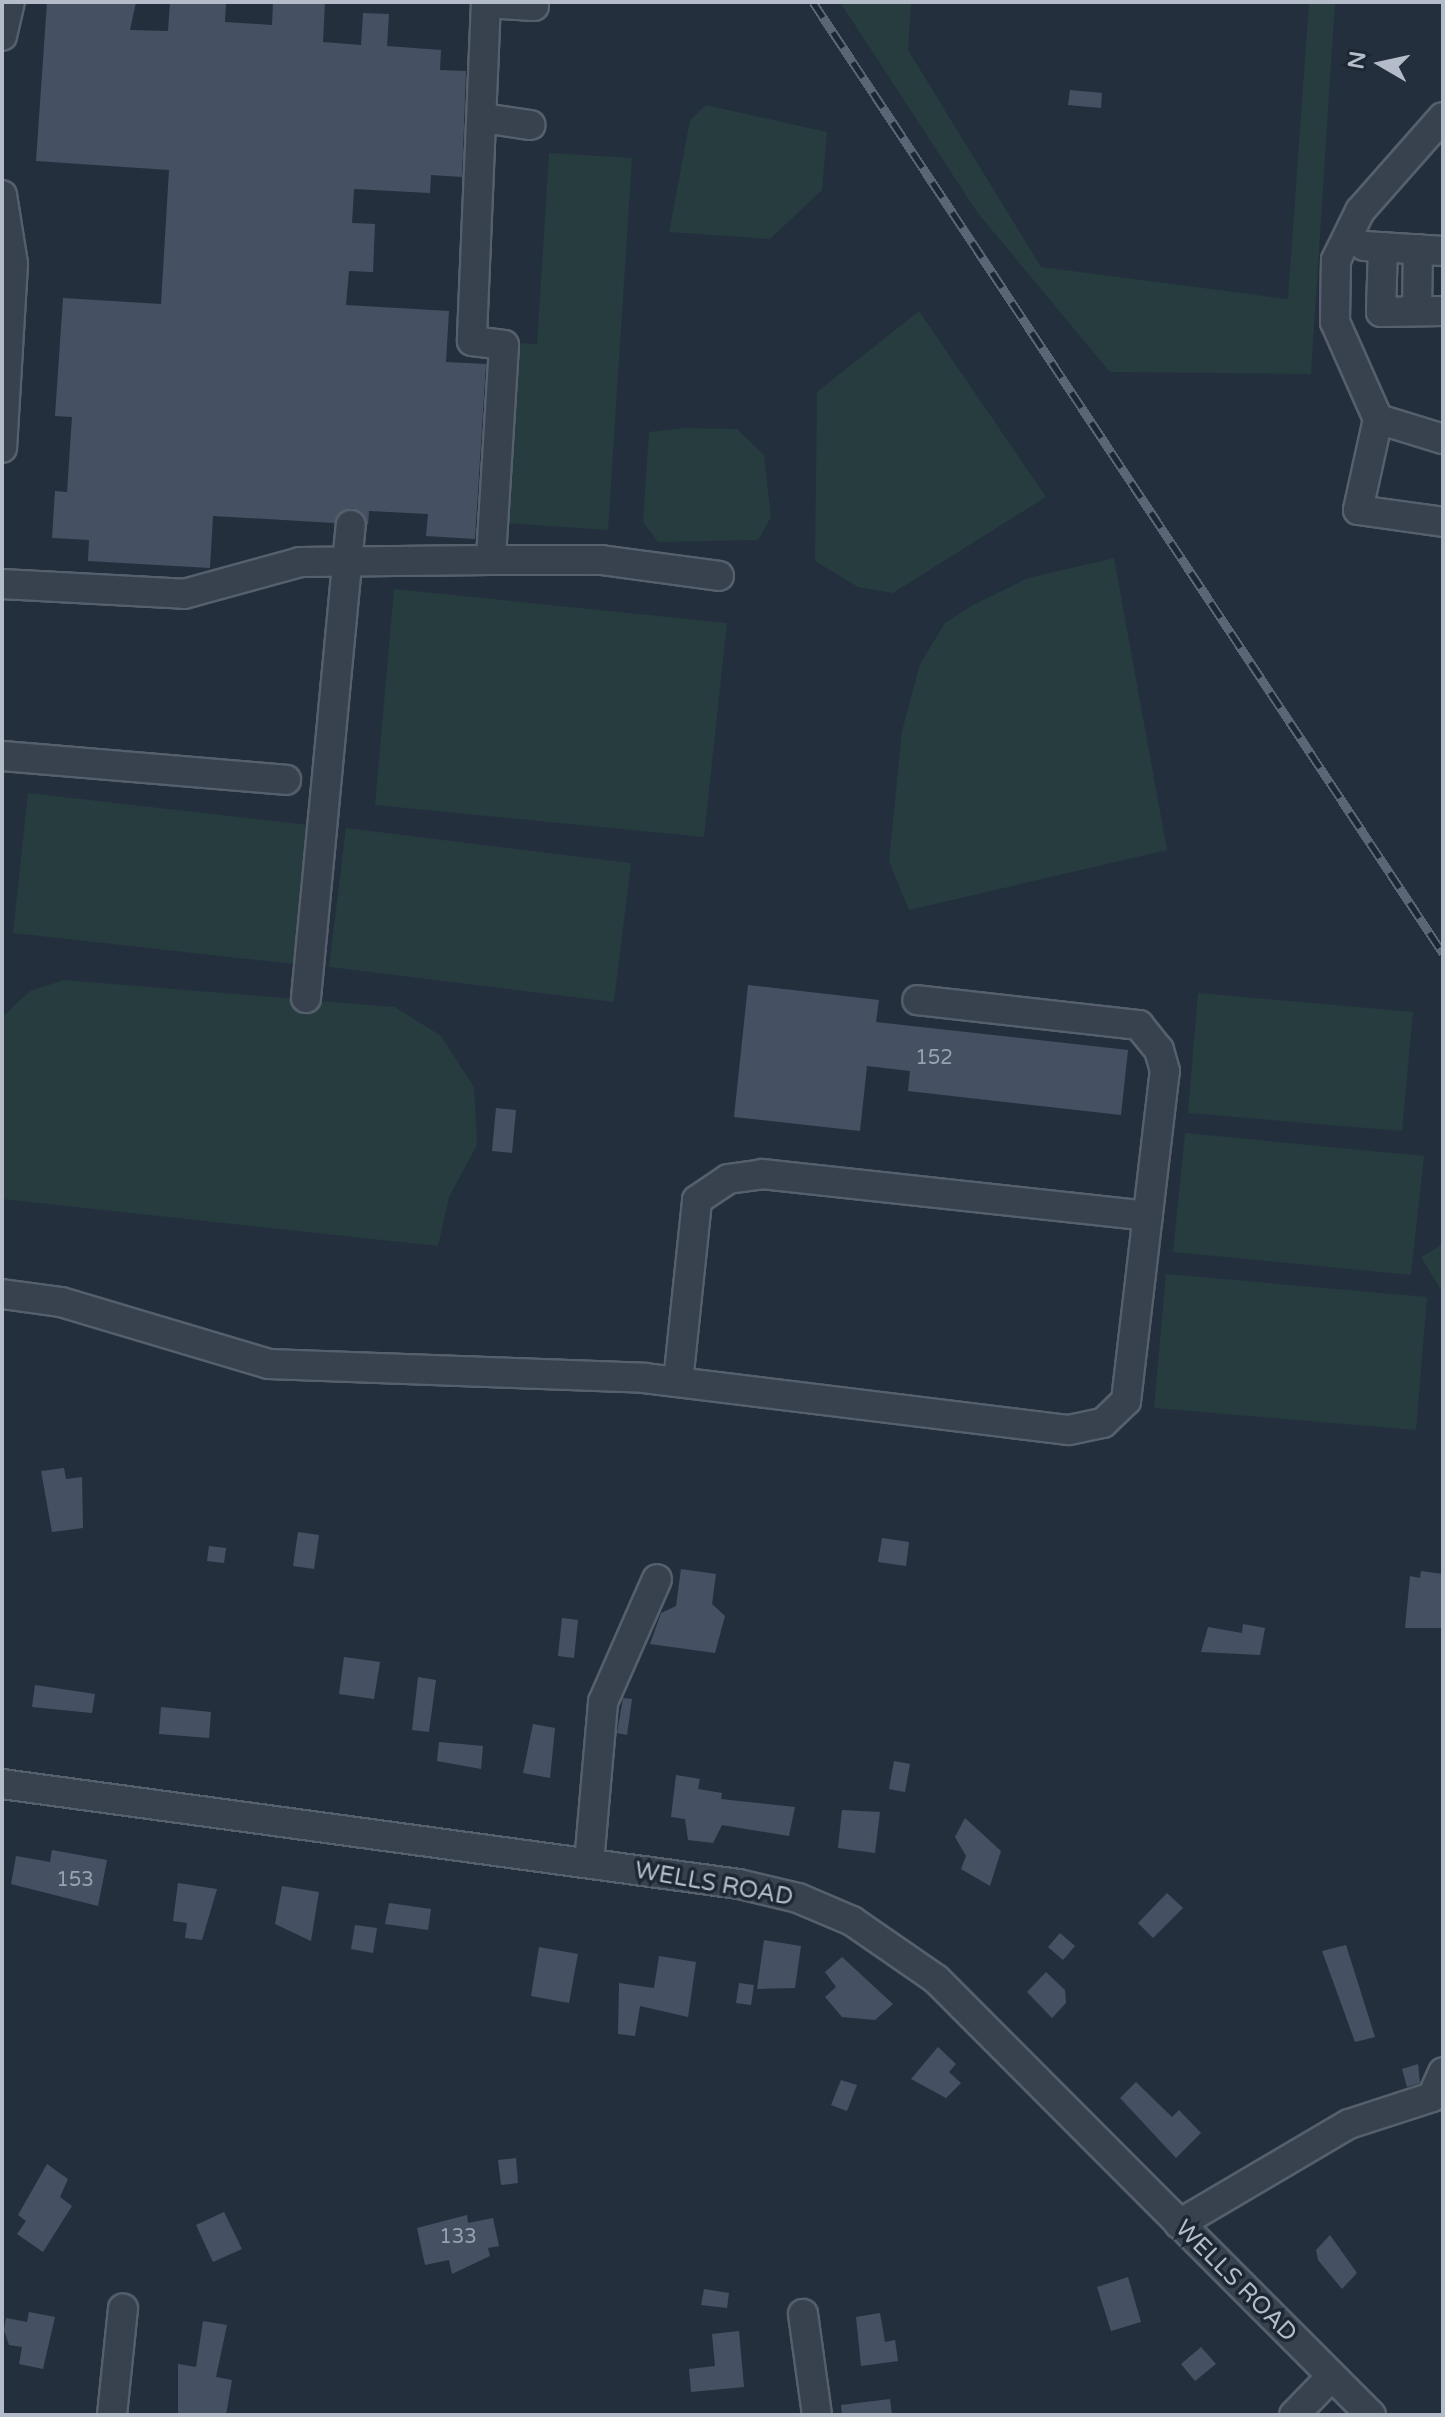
<!DOCTYPE html>
<html>
<head>
<meta charset="utf-8">
<style>
  body { margin:0 }
  #map { position:relative; width:1445px; height:2417px; overflow:hidden; background:#242f3e; font-family:"Varela Round",sans-serif }
  div>[style] { position:absolute }
  .green>* { inset:0; background:#263c3f }
  .building>* { inset:0; background:#455162 }
  .roads { filter:drop-shadow(2px 0 #565f6c) drop-shadow(-2px 0 #565f6c) drop-shadow(0 2px #565f6c) drop-shadow(0 -2px #565f6c) }
  .minor>* { height:28px; margin:-14px; padding:0 14px; transform-origin:14px; border-radius:14px; background:#38414e }
  .rail>* { height:9px; margin-top:-4.5px; transform-origin:0; background:repeating-linear-gradient(90deg,#1d2633 0 18px,#5a6575 0 36px); box-sizing:border-box; border-block:2px solid #5a6575 }
  span { translate:-50% -50%; white-space:nowrap; text-align:center; line-height:1.15; -webkit-text-stroke:7px #1d2633; paint-order:stroke }
  .number-label { font-size:20px; color:#98a1af }
  .number-label span { -webkit-text-stroke-width:0 }
  .street-label { font-size:24px; color:#b4bcc9 }
  .frame { position:absolute; inset:0; border:4px solid #b4bcc9; pointer-events:none }
  .north { position:absolute; left:1341px; top:24px; width:80px; height:80px; -webkit-text-stroke:6px #1d2633; paint-order:stroke; rotate:279deg; font-size:22px; font-weight:700; line-height:32px; text-align:center; color:#b4bcc9 }
  .north::after { content:''; display:block; margin:auto; width:28px; height:36px; background:#b4bcc9; clip-path:polygon(50% 0,100% 100%,50% 72%,0 100%) }
</style>
</head>
<body>
<div id="map">
  <div class="green">
    <i style="clip-path:polygon(840px 2px,911px 2px,908px 50px,1041px 267px,1288px 299px,1309px 2px,1335px 2px,1311px 374px,1110px 372px,977px 212px)"></i>
    <i style="clip-path:polygon(706px 105px,827px 132px,822px 190px,770px 239px,669px 232px,690px 120px)"></i>
    <i style="clip-path:polygon(549px 153px,632px 158px,608px 530px,504px 523px,515px 343px,537px 344px)"></i>
    <i style="clip-path:polygon(919px 311px,1046px 497px,893px 593px,858px 587px,815px 561px,817px 392px)"></i>
    <i style="clip-path:polygon(685px 428px,737px 429px,764px 455px,771px 517px,758px 540px,658px 542px,643px 522px,649px 432px)"></i>
    <i style="clip-path:polygon(1114px 558px,1167px 850px,909px 910px,889px 861px,902px 731px,920px 664px,945px 623px,971px 606px,1028px 578px)"></i>
    <i style="clip-path:polygon(394px 589px,727px 623px,704px 837px,375px 805px)"></i>
    <i style="clip-path:polygon(28px 793px,309px 825px,293px 964px,13px 933px)"></i>
    <i style="clip-path:polygon(346px 828px,631px 863px,614px 1002px,329px 967px)"></i>
    <i style="clip-path:polygon(64px 980px,395px 1007px,441px 1036px,474px 1087px,477px 1145px,449px 1197px,438px 1246px,2px 1199px,2px 1017px,30px 991px)"></i>
    <i style="clip-path:polygon(1198px 993px,1413px 1012px,1402px 1131px,1188px 1113px)"></i>
    <i style="clip-path:polygon(1185px 1133px,1424px 1156px,1411px 1275px,1173px 1252px)"></i>
    <i style="clip-path:polygon(1443px 1244px,1443px 1293px,1421px 1257px)"></i>
    <i style="clip-path:polygon(1166px 1274px,1427px 1297px,1416px 1430px,1154px 1408px)"></i>
  </div>
  <div class="building">
    <i style="clip-path:polygon(47px 2px,136px 2px,130px 30px,168px 31px,170px 2px,226px 2px,225px 22px,272px 25px,273px 2px,325px 2px,323px 42px,361px 45px,363px 13px,389px 14px,387px 46px,441px 50px,440px 70px,466px 71px,462px 177px,431px 175px,430px 193px,354px 189px,352px 223px,375px 224px,373px 272px,349px 271px,346px 305px,449px 311px,446px 362px,486px 364px,475px 539px,426px 536px,428px 514px,369px 511px,368px 525px,352px 508px,334px 523px,213px 516px,210px 568px,88px 561px,89px 540px,52px 538px,55px 491px,67px 492px,72px 417px,55px 416px,63px 298px,161px 304px,169px 170px,36px 161px)"></i>
    <i style="clip-path:polygon(1070px 90px,1102px 93px,1101px 108px,1068px 105px)"></i>
    <i style="clip-path:polygon(748px 985px,879px 1000px,876px 1022px,1128px 1050px,1121px 1115px,908px 1091px,910px 1071px,867px 1066px,860px 1131px,734px 1117px)"></i>
    <i style="clip-path:polygon(496px 1108px,516px 1110px,512px 1153px,492px 1151px)"></i>
    <i style="clip-path:polygon(64px 1468px,66px 1479px,82px 1477px,83px 1528px,52px 1532px,41px 1471px)"></i>
    <i style="clip-path:polygon(298px 1532px,319px 1535px,314px 1569px,293px 1566px)"></i>
    <i style="clip-path:polygon(882px 1538px,909px 1542px,906px 1566px,878px 1562px)"></i>
    <i style="clip-path:polygon(209px 1546px,226px 1548px,224px 1563px,207px 1561px)"></i>
    <i style="clip-path:polygon(681px 1569px,716px 1574px,712px 1604px,725px 1616px,715px 1653px,650px 1644px,661px 1613px,676px 1606px)"></i>
    <i style="clip-path:polygon(1421px 1571px,1443px 1574px,1443px 1628px,1405px 1628px,1410px 1576px,1420px 1578px)"></i>
    <i style="clip-path:polygon(562px 1618px,578px 1620px,574px 1658px,558px 1656px)"></i>
    <i style="clip-path:polygon(1243px 1624px,1265px 1628px,1260px 1655px,1201px 1652px,1208px 1627px,1242px 1633px)"></i>
    <i style="clip-path:polygon(344px 1657px,380px 1662px,374px 1699px,339px 1694px)"></i>
    <i style="clip-path:polygon(418px 1677px,436px 1680px,429px 1732px,412px 1730px)"></i>
    <i style="clip-path:polygon(35px 1685px,95px 1694px,92px 1713px,32px 1707px)"></i>
    <i style="clip-path:polygon(623px 1698px,632px 1699px,627px 1735px,617px 1733px)"></i>
    <i style="clip-path:polygon(161px 1707px,211px 1712px,209px 1738px,159px 1734px)"></i>
    <i style="clip-path:polygon(533px 1724px,555px 1728px,550px 1778px,523px 1773px)"></i>
    <i style="clip-path:polygon(439px 1742px,483px 1746px,481px 1769px,437px 1761px)"></i>
    <i style="clip-path:polygon(894px 1761px,910px 1764px,905px 1792px,889px 1789px)"></i>
    <i style="clip-path:polygon(676px 1775px,700px 1779px,698px 1789px,722px 1793px,721px 1799px,795px 1807px,789px 1836px,722px 1825px,713px 1843px,688px 1840px,685px 1819px,671px 1817px)"></i>
    <i style="clip-path:polygon(842px 1810px,880px 1812px,875px 1853px,838px 1848px)"></i>
    <i style="clip-path:polygon(965px 1818px,1001px 1851px,990px 1886px,961px 1869px,966px 1856px,955px 1837px)"></i>
    <i style="clip-path:polygon(52px 1850px,107px 1860px,98px 1906px,11px 1884px,16px 1856px,50px 1862px)"></i>
    <i style="clip-path:polygon(178px 1883px,217px 1889px,202px 1940px,185px 1938px,187px 1923px,173px 1921px)"></i>
    <i style="clip-path:polygon(282px 1886px,319px 1892px,311px 1941px,275px 1924px)"></i>
    <i style="clip-path:polygon(1167px 1893px,1183px 1908px,1153px 1938px,1138px 1923px)"></i>
    <i style="clip-path:polygon(389px 1903px,431px 1909px,428px 1930px,385px 1924px)"></i>
    <i style="clip-path:polygon(355px 1925px,377px 1928px,373px 1953px,351px 1949px)"></i>
    <i style="clip-path:polygon(1060px 1933px,1075px 1946px,1063px 1960px,1048px 1947px)"></i>
    <i style="clip-path:polygon(764px 1940px,801px 1946px,795px 1988px,757px 1989px)"></i>
    <i style="clip-path:polygon(1346px 1945px,1375px 2037px,1355px 2042px,1322px 1951px)"></i>
    <i style="clip-path:polygon(539px 1947px,578px 1954px,569px 2003px,531px 1996px)"></i>
    <i style="clip-path:polygon(659px 1956px,696px 1962px,688px 2017px,640px 2006px,635px 2036px,618px 2034px,619px 1983px,654px 1988px)"></i>
    <i style="clip-path:polygon(842px 1957px,893px 2004px,875px 2020px,842px 2017px,825px 1997px,836px 1987px,825px 1972px)"></i>
    <i style="clip-path:polygon(1046px 1972px,1065px 1990px,1066px 2003px,1052px 2018px,1027px 1992px)"></i>
    <i style="clip-path:polygon(739px 1983px,754px 1985px,751px 2005px,736px 2003px)"></i>
    <i style="clip-path:polygon(938px 2047px,956px 2064px,949px 2072px,961px 2083px,946px 2098px,911px 2079px)"></i>
    <i style="clip-path:polygon(1418px 2064px,1420px 2083px,1407px 2087px,1402px 2069px)"></i>
    <i style="clip-path:polygon(841px 2080px,857px 2085px,847px 2111px,831px 2105px)"></i>
    <i style="clip-path:polygon(1136px 2082px,1172px 2117px,1179px 2110px,1201px 2133px,1176px 2158px,1120px 2098px)"></i>
    <i style="clip-path:polygon(516px 2158px,518px 2183px,501px 2185px,498px 2160px)"></i>
    <i style="clip-path:polygon(47px 2164px,68px 2179px,60px 2197px,72px 2206px,43px 2252px,17px 2234px,26px 2221px,18px 2215px)"></i>
    <i style="clip-path:polygon(224px 2212px,242px 2249px,213px 2262px,196px 2225px)"></i>
    <i style="clip-path:polygon(467px 2215px,468px 2223px,493px 2218px,499px 2246px,488px 2248px,490px 2256px,452px 2274px,449px 2260px,425px 2265px,417px 2228px)"></i>
    <i style="clip-path:polygon(1330px 2235px,1357px 2273px,1342px 2289px,1318px 2260px,1316px 2250px)"></i>
    <i style="clip-path:polygon(1128px 2277px,1141px 2322px,1111px 2331px,1097px 2287px)"></i>
    <i style="clip-path:polygon(704px 2289px,729px 2293px,727px 2308px,701px 2305px)"></i>
    <i style="clip-path:polygon(29px 2312px,55px 2317px,43px 2369px,19px 2364px,22px 2347px,9px 2345px,4px 2330px,6px 2318px,27px 2322px)"></i>
    <i style="clip-path:polygon(880px 2313px,885px 2342px,895px 2340px,898px 2361px,861px 2366px,856px 2317px)"></i>
    <i style="clip-path:polygon(203px 2321px,227px 2325px,216px 2377px,232px 2380px,226px 2415px,178px 2415px,178px 2364px,196px 2367px)"></i>
    <i style="clip-path:polygon(739px 2331px,744px 2387px,691px 2392px,689px 2369px,715px 2366px,712px 2334px)"></i>
    <i style="clip-path:polygon(1201px 2347px,1216px 2364px,1195px 2381px,1181px 2364px)"></i>
    <i style="clip-path:polygon(890px 2399px,892px 2415px,842px 2415px,841px 2405px)"></i>
  </div>
  <div class="roads">
    <div class="minor">
      <i style="left:486px;top:2px;width:339px;rotate:92.4deg"></i>
      <i style="left:472px;top:341px;width:32px;rotate:7deg"></i>
      <i style="left:504px;top:345px;width:215px;rotate:93.5deg"></i>
      <i style="left:486px;top:3px;width:48px;rotate:3.6deg"></i>
      <i style="left:2px;top:36px;width:35px;rotate:-77deg"></i>
      <i style="left:483px;top:118px;width:48px;rotate:8.5deg"></i>
      <i style="left:2px;top:195px;width:70px;rotate:80.9deg"></i>
      <i style="left:13px;top:264px;width:184px;rotate:93.4deg"></i>
      <i style="left:1364px;top:246px;width:79px;rotate:3.6deg"></i>
      <i style="left:1383px;top:247px;width:65px;rotate:91.8deg"></i>
      <i style="left:1381px;top:312px;width:62px;rotate:-0.9deg"></i>
      <i style="left:1417px;top:311px;width:62px;rotate:-89.1deg"></i>
      <i style="left:1378px;top:419px;width:106px;rotate:-113.9deg"></i>
      <i style="left:1335px;top:322px;width:62px;rotate:-89.1deg"></i>
      <i style="left:1336px;top:260px;width:55px;rotate:-63.9deg"></i>
      <i style="left:1360px;top:211px;width:125px;rotate:-48.6deg"></i>
      <i style="left:1443px;top:439px;width:68px;rotate:-162.9deg"></i>
      <i style="left:1378px;top:419px;width:93px;rotate:102.4deg"></i>
      <i style="left:1358px;top:510px;width:86px;rotate:8deg"></i>
      <i style="left:2px;top:584px;width:182px;rotate:3.1deg"></i>
      <i style="left:184px;top:594px;width:120px;rotate:-15.4deg"></i>
      <i style="left:300px;top:562px;width:191px;rotate:-0.6deg"></i>
      <i style="left:491px;top:560px;width:110px"></i>
      <i style="left:601px;top:560px;width:119px;rotate:7.7deg"></i>
      <i style="left:2px;top:756px;width:285px;rotate:4.8deg"></i>
      <i style="left:306px;top:998px;width:475px;rotate:-84.6deg"></i>
      <i style="left:2px;top:1294px;width:60px;rotate:7.7deg"></i>
      <i style="left:61px;top:1302px;width:217px;rotate:16.6deg"></i>
      <i style="left:269px;top:1364px;width:375px;rotate:2.1deg"></i>
      <i style="left:644px;top:1378px;width:428px;rotate:7deg"></i>
      <i style="left:1069px;top:1430px;width:35px;rotate:-12deg"></i>
      <i style="left:1103px;top:1423px;width:32px;rotate:-44deg"></i>
      <i style="left:1126px;top:1401px;width:332px;rotate:-83.3deg"></i>
      <i style="left:1165px;top:1071px;width:22px;rotate:-106deg"></i>
      <i style="left:1159px;top:1050px;width:32px;rotate:-129deg"></i>
      <i style="left:1139px;top:1025px;width:223px;rotate:-173.6deg"></i>
      <i style="left:678px;top:1382px;width:183px;rotate:-84deg"></i>
      <i style="left:697px;top:1200px;width:37px;rotate:-34deg"></i>
      <i style="left:728px;top:1179px;width:34px;rotate:-8deg"></i>
      <i style="left:762px;top:1174px;width:388px;rotate:6.2deg"></i>
      <i style="left:2px;top:1784px;width:744px;rotate:7.73deg"></i>
      <i style="left:739px;top:1884px;width:61px;rotate:13.3deg"></i>
      <i style="left:798px;top:1898px;width:59px;rotate:23.1deg"></i>
      <i style="left:852px;top:1921px;width:102px;rotate:34.6deg"></i>
      <i style="left:936px;top:1979px;width:616px;rotate:45.07deg"></i>
      <i style="left:589px;top:1863px;width:162px;rotate:-85deg"></i>
      <i style="left:603px;top:1702px;width:134px;rotate:-66.3deg"></i>
      <i style="left:1179px;top:2224px;width:197px;rotate:-30.5deg"></i>
      <i style="left:1349px;top:2124px;width:87px;rotate:-18deg"></i>
      <i style="left:1432px;top:2097px;width:27px;rotate:-66deg"></i>
      <i style="left:803px;top:2314px;width:102px;rotate:82.1deg"></i>
      <i style="left:112px;top:2415px;width:107px;rotate:-84.1deg"></i>
      <i style="left:1294px;top:2415px;width:53px;rotate:-45.8deg"></i>
    </div>
  </div>
  <div class="rail">
    <i style="left:813px;top:2px;width:1141px;rotate:56.48deg"></i>
  </div>
  <div class="number-label">
    <span style="left:934px;top:1058px">152</span>
    <span style="left:75px;top:1880px">153</span>
    <span style="left:458px;top:2237px">133</span>
  </div>
  <div class="street-label">
    <span style="left:714px;top:1884px;rotate:10deg">WELLS ROAD</span>
    <span style="left:1236px;top:2281px;rotate:45deg">WELLS ROAD</span>
  </div>
  <div class="frame"></div>
  <div class="north">N</div>
</div>
</body>
</html>
